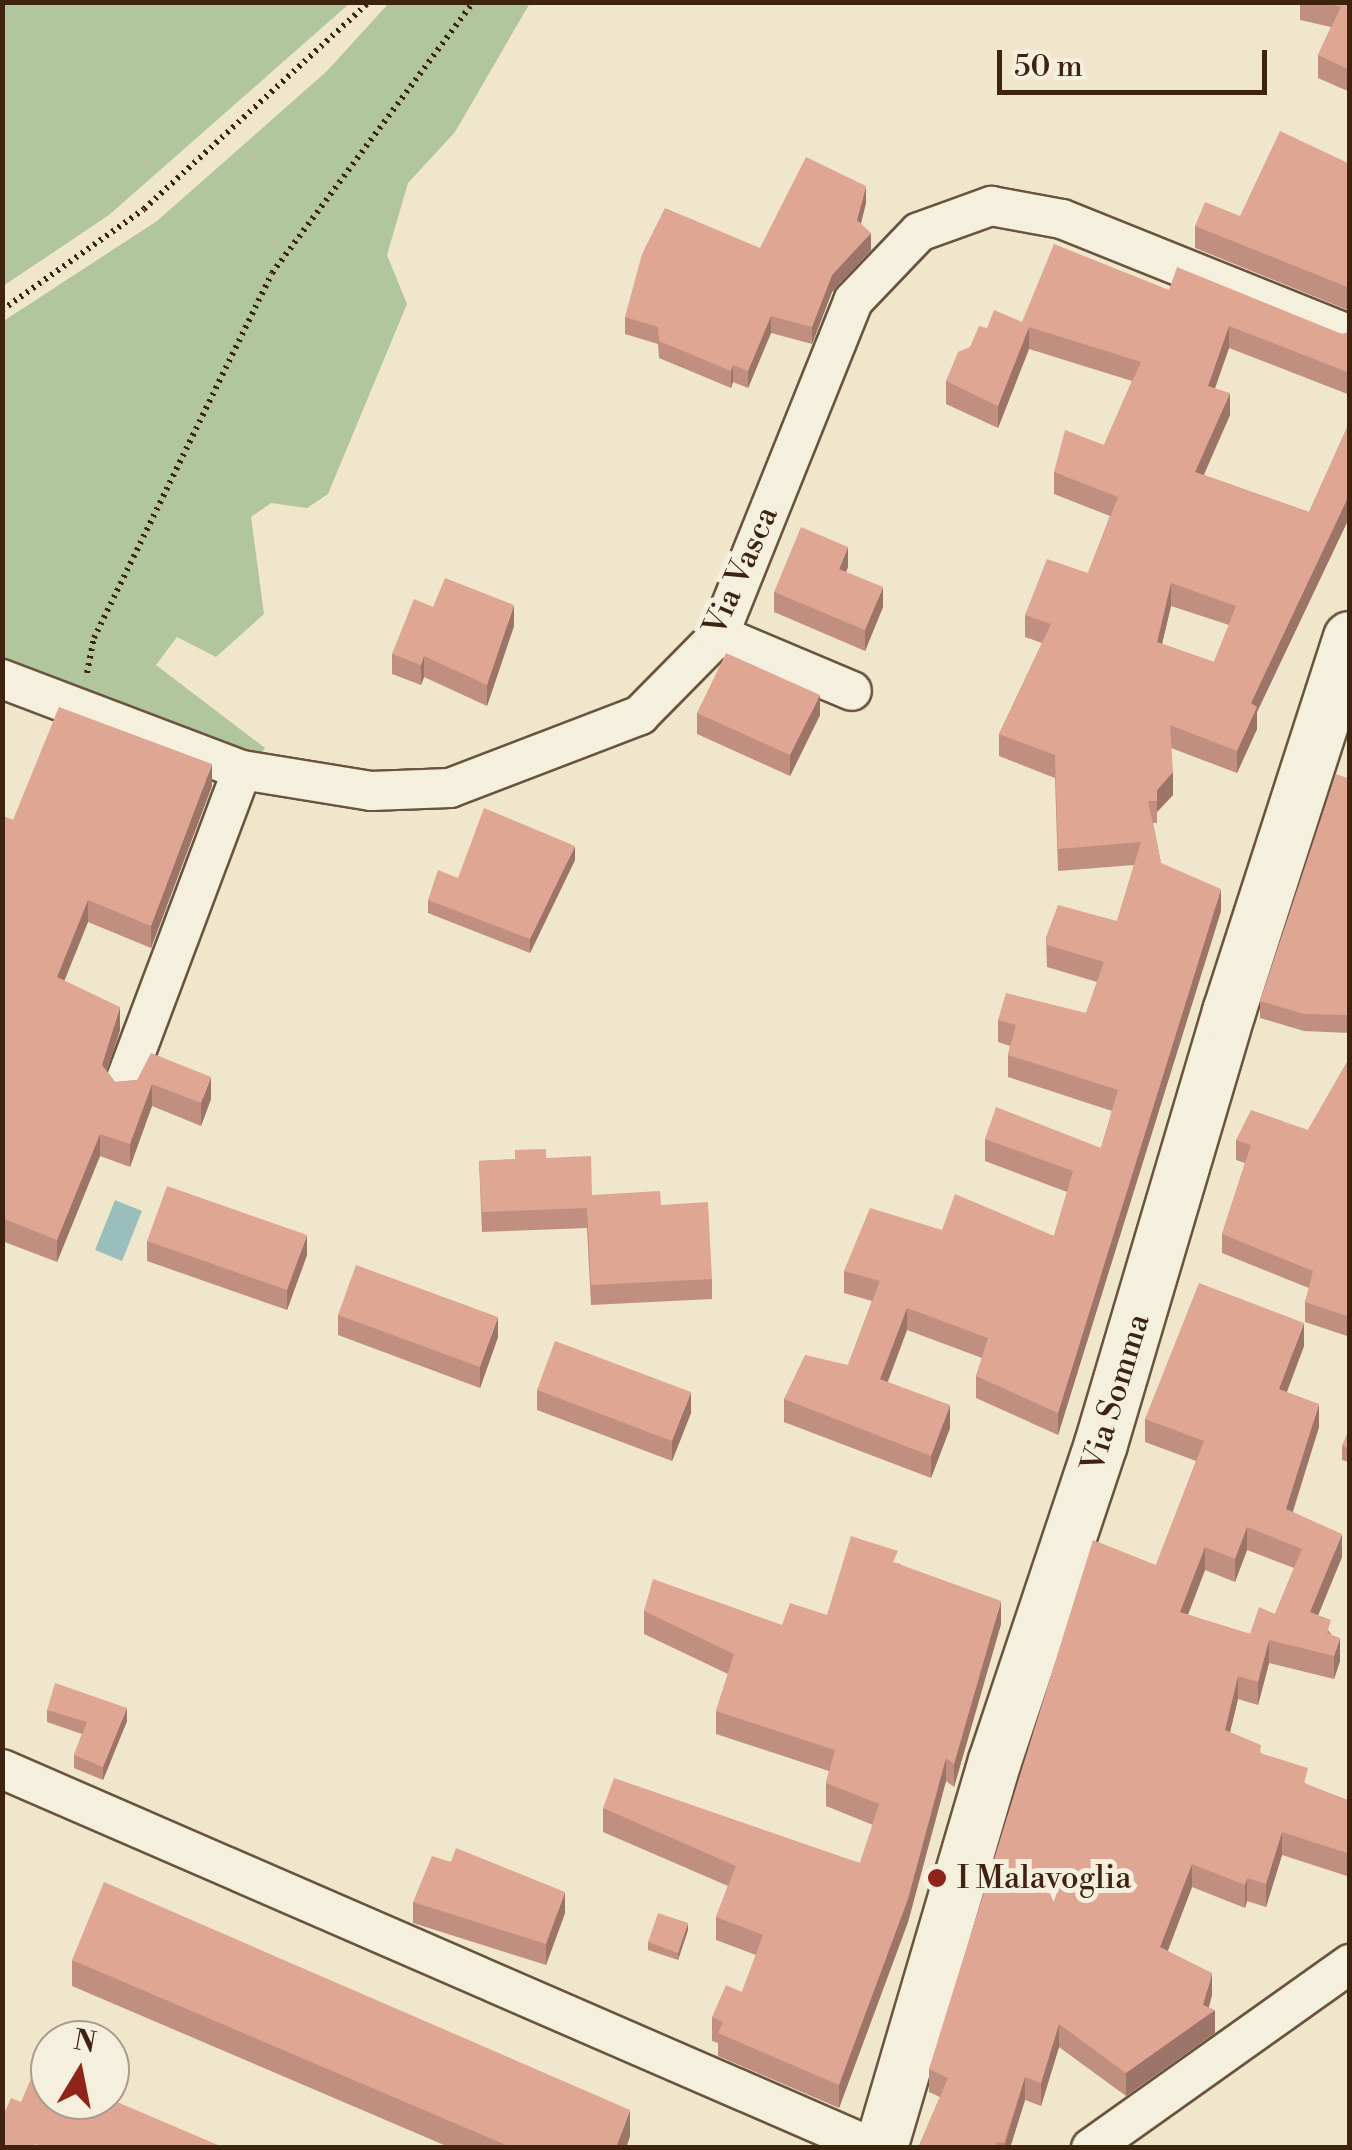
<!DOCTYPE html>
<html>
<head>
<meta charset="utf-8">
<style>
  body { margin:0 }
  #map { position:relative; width:1352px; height:2150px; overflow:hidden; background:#efe6cc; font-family:"Libre Bodoni",serif }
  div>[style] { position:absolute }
  .green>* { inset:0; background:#b2c69d }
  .water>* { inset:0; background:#9abebc }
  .path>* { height:6px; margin-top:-3px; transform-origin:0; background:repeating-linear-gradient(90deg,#3e230e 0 2.5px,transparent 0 7.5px) }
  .roads { filter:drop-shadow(2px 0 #6a543e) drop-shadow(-2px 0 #6a543e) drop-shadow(0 2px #6a543e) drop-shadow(0 -2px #6a543e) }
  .street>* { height:38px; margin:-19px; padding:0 19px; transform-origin:19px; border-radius:19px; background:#f5efde }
  .secondary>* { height:52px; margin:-26px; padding:0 26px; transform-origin:26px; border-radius:26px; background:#f5efde }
  .wall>* { inset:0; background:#c18f7f }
  .shaded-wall>* { inset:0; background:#9d7468 }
  .building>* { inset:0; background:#e0a694 }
  .dots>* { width:28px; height:28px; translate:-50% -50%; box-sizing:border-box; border:5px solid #f5efde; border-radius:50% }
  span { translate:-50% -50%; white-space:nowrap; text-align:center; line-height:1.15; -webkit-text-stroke:10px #f5efde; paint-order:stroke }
  .street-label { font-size:32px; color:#3e230e }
  .poi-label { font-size:32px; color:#3e230e }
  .left { translate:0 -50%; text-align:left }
  .frame { position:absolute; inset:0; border:5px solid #3e230e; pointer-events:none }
  .north { position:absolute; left:30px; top:2020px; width:100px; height:100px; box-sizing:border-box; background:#f5efde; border:2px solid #ac9d8b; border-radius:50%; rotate:10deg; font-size:28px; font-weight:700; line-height:40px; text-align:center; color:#3e230e }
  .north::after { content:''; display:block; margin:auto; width:35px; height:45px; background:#8f2418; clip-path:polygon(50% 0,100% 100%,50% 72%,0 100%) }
  .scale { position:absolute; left:997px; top:50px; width:270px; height:45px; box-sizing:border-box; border:5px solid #3e230e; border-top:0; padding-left:12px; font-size:30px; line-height:35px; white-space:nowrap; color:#3e230e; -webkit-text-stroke:8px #f5efde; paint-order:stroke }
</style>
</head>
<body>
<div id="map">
  <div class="green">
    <i style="clip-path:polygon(3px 2px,350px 2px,350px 3px,109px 215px,3px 286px)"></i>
    <i style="clip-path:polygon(389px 3px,530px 3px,455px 132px,408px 183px,387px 255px,407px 304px,328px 494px,307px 508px,271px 503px,251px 517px,264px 614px,216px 657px,177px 637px,156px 665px,265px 748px,254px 766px,3px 668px,2px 322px,157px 221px,327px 71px)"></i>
  </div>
  <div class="water">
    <i style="clip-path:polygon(115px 1200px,142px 1211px,122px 1261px,95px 1250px)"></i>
  </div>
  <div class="path">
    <i style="left:2px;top:310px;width:174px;rotate:-35.4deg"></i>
    <i style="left:144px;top:209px;width:306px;rotate:-42.6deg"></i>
    <i style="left:87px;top:673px;width:36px;rotate:-79deg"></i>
    <i style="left:94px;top:638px;width:406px;rotate:-64deg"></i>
    <i style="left:272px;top:273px;width:337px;rotate:-53.4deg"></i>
  </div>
  <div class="roads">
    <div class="street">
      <i style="left:719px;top:635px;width:144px;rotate:22.8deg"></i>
      <i style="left:2px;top:679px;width:257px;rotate:20.8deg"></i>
      <i style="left:242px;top:770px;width:131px;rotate:9.2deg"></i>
      <i style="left:371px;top:791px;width:79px;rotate:-2.2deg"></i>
      <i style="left:450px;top:788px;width:204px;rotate:-21deg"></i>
      <i style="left:640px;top:715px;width:112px;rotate:-45.4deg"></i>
      <i style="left:719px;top:635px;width:360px;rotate:-68.1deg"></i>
      <i style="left:853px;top:301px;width:95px;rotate:-46.3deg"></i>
      <i style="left:919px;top:232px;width:77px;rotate:-19.9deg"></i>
      <i style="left:991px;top:206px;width:72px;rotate:10.4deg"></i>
      <i style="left:1062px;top:219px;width:310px;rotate:21.9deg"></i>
      <i style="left:124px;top:1084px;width:335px;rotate:-69.4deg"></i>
      <i style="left:2px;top:1769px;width:951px;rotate:23.49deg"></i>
      <i style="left:1091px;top:2148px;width:318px;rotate:-35.4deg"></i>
    </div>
    <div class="secondary">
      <i style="left:881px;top:2148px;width:403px;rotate:-73.6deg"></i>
      <i style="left:995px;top:1761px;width:334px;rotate:-71.5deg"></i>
      <i style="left:1101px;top:1444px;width:451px;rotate:-73.5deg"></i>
      <i style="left:1229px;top:1012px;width:393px;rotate:-72.1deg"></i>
    </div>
  </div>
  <div class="wall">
    <i style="clip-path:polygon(1300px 2px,1350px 2px,1350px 92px,1318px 78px,1318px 55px,1331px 27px,1300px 20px)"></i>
    <i style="clip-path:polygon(1350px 164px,1350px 311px,1195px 248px,1195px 226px,1240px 216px)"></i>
    <i style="clip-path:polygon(866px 203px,861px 224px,871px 250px,832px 292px,812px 344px,771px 333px,748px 388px,733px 382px,731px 388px,659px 358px,658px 344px,625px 334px,625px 317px,760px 248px)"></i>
    <i style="clip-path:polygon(evenodd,1169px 290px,1342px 334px,1350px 332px,1350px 395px,1229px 348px,1215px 388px,1230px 415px,1204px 475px,1309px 512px,1350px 421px,1350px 516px,1257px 712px,1257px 729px,1237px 773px,1171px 748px,1173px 795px,1157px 812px,1157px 823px,1153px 823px,1161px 863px,1221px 911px,1058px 1435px,976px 1398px,976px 1376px,982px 1358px,907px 1330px,888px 1382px,950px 1428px,931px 1478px,784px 1422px,784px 1399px,848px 1365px,872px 1301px,844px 1293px,844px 1271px,942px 1230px,1054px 1236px,1067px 1192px,985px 1161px,985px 1139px,1101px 1148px,1112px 1111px,1008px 1077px,1008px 1055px,1010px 1046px,998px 1042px,998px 1020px,1086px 1013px,1097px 982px,1047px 967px,1046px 937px,1117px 921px,1134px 865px,1058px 871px,1055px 778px,999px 756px,999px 734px,1042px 643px,1025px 637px,1025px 615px,1088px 573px,1110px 516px,1054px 494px,1054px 472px,1104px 445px,1132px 381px,1029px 349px,998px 428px,946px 404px,946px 381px,970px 347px,987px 328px,1022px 322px,1169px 290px,1171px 606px,1229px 625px,1214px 662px,1162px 644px,1171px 606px)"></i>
    <i style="clip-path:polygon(848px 567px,846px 572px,883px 607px,865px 651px,774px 612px,774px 592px)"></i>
    <i style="clip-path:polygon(433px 607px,514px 626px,487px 706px,424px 677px,421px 685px,392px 674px,392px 654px)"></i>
    <i style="clip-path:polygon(697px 713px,820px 715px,790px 776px,697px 734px)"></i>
    <i style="clip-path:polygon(1350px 779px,1350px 1033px,1304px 1031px,1260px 1018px,1260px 1001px)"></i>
    <i style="clip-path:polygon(212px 786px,151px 948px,88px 922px,64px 981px,120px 1030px,107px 1071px,115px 1082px,137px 1080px,211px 1099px,201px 1126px,152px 1106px,130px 1167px,100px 1156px,57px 1262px,2px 1241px,2px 816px,13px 820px)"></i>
    <i style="clip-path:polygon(575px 860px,530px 953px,428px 913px,428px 900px,458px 878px)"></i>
    <i style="clip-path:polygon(1350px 1057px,1350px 1337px,1305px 1322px,1305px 1302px,1309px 1288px,1222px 1253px,1222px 1234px,1245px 1163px,1236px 1160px,1236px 1140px,1308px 1130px)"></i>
    <i style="clip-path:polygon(546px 1158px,592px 1195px,661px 1205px,712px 1279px,712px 1299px,591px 1305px,587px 1228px,482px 1232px,479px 1161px)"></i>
    <i style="clip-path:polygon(147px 1241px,307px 1255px,287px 1310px,147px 1261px)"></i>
    <i style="clip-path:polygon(338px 1315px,498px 1337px,480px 1388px,338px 1335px)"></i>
    <i style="clip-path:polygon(evenodd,1304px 1346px,1287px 1392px,1319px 1427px,1293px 1512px,1342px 1557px,1318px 1615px,1331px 1634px,1340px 1661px,1334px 1679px,1269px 1663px,1258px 1705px,1238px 1699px,1230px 1732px,1308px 1785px,1350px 1801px,1347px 1876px,1282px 1855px,1266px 1907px,1247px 1901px,1245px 1908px,1192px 1887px,1168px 1951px,1212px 1995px,1209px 2007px,1215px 2033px,1126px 2096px,1059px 2047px,1041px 2106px,1025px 2100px,1010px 2148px,918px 2148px,940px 2097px,929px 2092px,929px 2069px,1156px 1565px,1196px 1461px,1145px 1442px,1145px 1419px,1304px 1346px,1247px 1550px,1294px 1568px,1275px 1614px,1250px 1634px,1188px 1615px,1205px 1570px,1235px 1582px,1247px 1550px)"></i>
    <i style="clip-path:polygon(537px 1390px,691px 1413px,672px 1461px,537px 1410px)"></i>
    <i style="clip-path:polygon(1350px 1428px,1350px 1462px,1342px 1460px,1342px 1446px)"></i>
    <i style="clip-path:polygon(898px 1563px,1001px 1624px,954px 1787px,946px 1781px,908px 1922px,839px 2108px,718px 2056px,718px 2043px,712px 2041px,712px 2017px,742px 1992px,756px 1955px,716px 1940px,716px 1917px,728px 1886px,603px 1832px,603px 1808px,860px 1863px,873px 1825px,826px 1806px,826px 1783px,829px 1771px,716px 1734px,716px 1711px,728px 1674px,644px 1634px,644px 1611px,782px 1625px,827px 1615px)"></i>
    <i style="clip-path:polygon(47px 1710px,127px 1721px,103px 1780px,74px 1768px,74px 1755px,82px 1734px,47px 1722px)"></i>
    <i style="clip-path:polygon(413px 1902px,565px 1913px,546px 1965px,413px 1923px)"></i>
    <i style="clip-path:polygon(688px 1930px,678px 1960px,648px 1950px,648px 1942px)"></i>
    <i style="clip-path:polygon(72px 1960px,630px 2136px,626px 2148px,451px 2148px,72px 1986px)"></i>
  </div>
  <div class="shaded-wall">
    <i style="clip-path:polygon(866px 186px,866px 203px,857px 237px,857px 220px)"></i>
    <i style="clip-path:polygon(871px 233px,871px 250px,832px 292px,812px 344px,812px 327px,832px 275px)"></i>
    <i style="clip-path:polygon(771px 316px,771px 333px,748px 388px,748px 371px)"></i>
    <i style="clip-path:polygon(1229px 326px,1229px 348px,1208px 408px,1208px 386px)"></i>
    <i style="clip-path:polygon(1029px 327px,1029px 349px,998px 428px,998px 406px)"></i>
    <i style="clip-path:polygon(733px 365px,733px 382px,731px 388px,731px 371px)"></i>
    <i style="clip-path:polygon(1230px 393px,1230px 415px,1195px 494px,1195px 472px)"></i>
    <i style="clip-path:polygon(1350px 493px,1350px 516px,1257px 712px,1257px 729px,1237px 773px,1237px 751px,1251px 703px)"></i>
    <i style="clip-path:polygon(848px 547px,848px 567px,839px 589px,839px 569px)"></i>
    <i style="clip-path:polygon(1171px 583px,1171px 606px,1157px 665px,1157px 642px)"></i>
    <i style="clip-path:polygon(883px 587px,883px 607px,865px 651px,865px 630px)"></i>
    <i style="clip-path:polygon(514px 605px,514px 626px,487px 706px,487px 685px)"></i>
    <i style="clip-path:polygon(424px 656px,424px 677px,421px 685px,421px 665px)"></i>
    <i style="clip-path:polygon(820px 695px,820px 715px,790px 776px,790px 755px)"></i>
    <i style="clip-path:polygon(212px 764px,212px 786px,151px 948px,151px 926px)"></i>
    <i style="clip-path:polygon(1173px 772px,1173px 795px,1157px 812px,1157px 790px)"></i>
    <i style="clip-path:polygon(575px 846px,575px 860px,530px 953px,530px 939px)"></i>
    <i style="clip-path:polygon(1221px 889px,1221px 911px,1058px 1435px,1058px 1413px)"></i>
    <i style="clip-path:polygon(88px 900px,88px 922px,57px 999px,57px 977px)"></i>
    <i style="clip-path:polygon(120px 1007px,120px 1030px,102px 1087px,102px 1065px)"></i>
    <i style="clip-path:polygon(211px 1077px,211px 1099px,201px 1126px,201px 1103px)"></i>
    <i style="clip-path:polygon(152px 1084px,152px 1106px,130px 1167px,130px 1144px)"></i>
    <i style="clip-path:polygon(100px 1134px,100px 1156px,57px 1262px,57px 1240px)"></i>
    <i style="clip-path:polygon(307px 1235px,307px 1255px,287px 1310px,287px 1290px)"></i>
    <i style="clip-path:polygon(907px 1308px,907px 1330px,880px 1401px,880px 1379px)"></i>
    <i style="clip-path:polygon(498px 1317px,498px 1337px,480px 1388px,480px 1367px)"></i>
    <i style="clip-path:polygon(1304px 1323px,1304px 1346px,1279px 1412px,1279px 1389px)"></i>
    <i style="clip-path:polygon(691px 1392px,691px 1413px,672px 1461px,672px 1441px)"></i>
    <i style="clip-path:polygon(1319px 1404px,1319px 1427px,1286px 1532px,1286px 1509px)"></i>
    <i style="clip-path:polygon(950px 1405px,950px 1428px,931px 1478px,931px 1456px)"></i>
    <i style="clip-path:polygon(1247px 1527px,1247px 1550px,1235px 1582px,1235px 1559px)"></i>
    <i style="clip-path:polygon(1342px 1534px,1342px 1557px,1310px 1635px,1310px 1612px)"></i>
    <i style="clip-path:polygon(1205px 1547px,1205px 1570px,1180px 1635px,1180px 1612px)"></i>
    <i style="clip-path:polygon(1001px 1601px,1001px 1624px,954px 1787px,954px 1764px)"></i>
    <i style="clip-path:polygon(1340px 1638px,1340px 1661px,1334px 1679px,1334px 1656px)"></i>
    <i style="clip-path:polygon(1269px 1640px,1269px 1663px,1258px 1705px,1258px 1682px)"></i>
    <i style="clip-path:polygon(1238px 1676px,1238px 1699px,1225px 1753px,1225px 1730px)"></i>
    <i style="clip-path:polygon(127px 1708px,127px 1721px,103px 1780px,103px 1767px)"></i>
    <i style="clip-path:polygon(946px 1758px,946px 1781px,908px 1922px,839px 2108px,839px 2085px)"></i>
    <i style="clip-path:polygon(1282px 1832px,1282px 1855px,1266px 1907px,1266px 1884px)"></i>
    <i style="clip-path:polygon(1350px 1845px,1350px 1868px,1347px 1876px,1347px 1853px)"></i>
    <i style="clip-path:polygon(1192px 1864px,1192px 1887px,1160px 1970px,1160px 1947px)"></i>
    <i style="clip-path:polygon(1247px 1878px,1247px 1901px,1245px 1908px,1245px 1885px)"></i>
    <i style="clip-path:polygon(565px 1892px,565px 1913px,546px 1965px,546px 1944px)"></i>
    <i style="clip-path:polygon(688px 1923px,688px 1930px,678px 1960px,678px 1953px)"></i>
    <i style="clip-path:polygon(1212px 1973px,1212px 1995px,1206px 2016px,1215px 2010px,1215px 2033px,1126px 2096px,1126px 2073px,1203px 2005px)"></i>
    <i style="clip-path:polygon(1059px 2024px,1059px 2047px,1041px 2106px,1041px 2083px)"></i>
    <i style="clip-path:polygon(1025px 2077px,1025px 2100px,1010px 2148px,1004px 2148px)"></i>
    <i style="clip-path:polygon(630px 2110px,630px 2136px,626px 2148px,616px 2148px)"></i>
  </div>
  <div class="building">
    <i style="clip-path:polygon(1321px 2px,1350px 2px,1350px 70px,1318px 55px,1341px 7px)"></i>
    <i style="clip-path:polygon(1280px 131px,1350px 164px,1350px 288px,1195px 226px,1205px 202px,1240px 216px)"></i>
    <i style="clip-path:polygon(806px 157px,866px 186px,857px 220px,871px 233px,832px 275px,812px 327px,771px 316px,748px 371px,733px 365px,731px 371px,659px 341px,658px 327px,625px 317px,642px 254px,665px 208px,760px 248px)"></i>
    <i style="clip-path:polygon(evenodd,1054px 244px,1169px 290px,1177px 267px,1342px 334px,1350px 332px,1350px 373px,1229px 326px,1208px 386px,1230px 393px,1195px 472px,1309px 512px,1350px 421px,1350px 493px,1251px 703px,1257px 707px,1237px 751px,1170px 725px,1173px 772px,1157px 790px,1157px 801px,1148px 801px,1161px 863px,1221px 889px,1058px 1413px,976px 1376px,988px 1338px,907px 1308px,880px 1379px,950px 1405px,931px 1456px,784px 1399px,805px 1355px,848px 1365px,880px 1281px,844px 1271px,870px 1208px,942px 1230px,955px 1194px,1054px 1236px,1073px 1171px,985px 1139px,996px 1107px,1101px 1148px,1118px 1090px,1008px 1055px,1016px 1025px,998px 1020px,1006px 993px,1086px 1013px,1104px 962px,1047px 945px,1046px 937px,1058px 905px,1117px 921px,1141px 842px,1058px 849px,1055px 755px,999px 734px,1051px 624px,1025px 615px,1047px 559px,1088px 573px,1118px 497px,1054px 472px,1065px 430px,1104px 445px,1141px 362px,1029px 327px,998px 406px,946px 381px,958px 352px,970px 347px,979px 326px,987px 328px,994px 310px,1022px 322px,1054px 244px,1171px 583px,1236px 606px,1214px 662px,1157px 642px,1171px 583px)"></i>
    <i style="clip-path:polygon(801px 527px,848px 547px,839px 569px,883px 587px,865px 630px,774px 592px)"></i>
    <i style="clip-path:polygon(445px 578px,514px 605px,487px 685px,424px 656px,421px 665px,392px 654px,414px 599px,433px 607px)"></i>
    <i style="clip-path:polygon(726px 653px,820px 695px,790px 755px,697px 713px)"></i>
    <i style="clip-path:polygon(59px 707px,212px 764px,151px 926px,88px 900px,57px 977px,120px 1007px,102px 1065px,115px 1082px,137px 1080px,151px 1053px,211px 1077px,201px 1103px,152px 1084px,130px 1144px,100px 1134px,57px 1240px,2px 1218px,2px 816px,13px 820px)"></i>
    <i style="clip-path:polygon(1336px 774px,1350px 779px,1350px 1015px,1304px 1014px,1260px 1001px)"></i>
    <i style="clip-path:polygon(484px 808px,575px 846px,530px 939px,428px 900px,438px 870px,458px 878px)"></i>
    <i style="clip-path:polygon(1350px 1057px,1350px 1317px,1305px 1302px,1313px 1271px,1222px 1234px,1251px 1145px,1236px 1140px,1251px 1110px,1308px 1130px)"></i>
    <i style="clip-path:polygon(546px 1149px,546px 1158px,591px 1156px,592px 1195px,660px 1191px,661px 1205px,708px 1202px,712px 1279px,591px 1285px,587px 1208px,482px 1212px,479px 1161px,515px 1159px,515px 1150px)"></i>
    <i style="clip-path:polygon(167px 1186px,307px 1235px,287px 1290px,147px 1241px)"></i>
    <i style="clip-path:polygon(356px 1265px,498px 1317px,480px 1367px,338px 1315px)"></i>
    <i style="clip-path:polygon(evenodd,1199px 1283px,1304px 1323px,1279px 1389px,1319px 1404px,1286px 1509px,1342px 1534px,1310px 1612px,1331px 1620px,1327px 1633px,1340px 1638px,1334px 1656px,1269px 1640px,1258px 1682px,1238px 1676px,1225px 1730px,1261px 1745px,1260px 1753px,1308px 1768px,1304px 1783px,1350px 1801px,1350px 1845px,1347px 1853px,1282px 1832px,1266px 1884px,1247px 1878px,1245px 1885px,1192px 1864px,1160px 1947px,1212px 1973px,1203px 2005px,1215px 2010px,1126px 2073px,1059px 2024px,1041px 2083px,1025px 2077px,1004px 2143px,997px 2142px,995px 2148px,918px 2148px,948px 2078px,929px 2069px,1093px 1540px,1156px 1565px,1204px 1441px,1145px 1419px,1199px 1283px,1247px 1527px,1302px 1549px,1275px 1614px,1259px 1607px,1250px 1634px,1180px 1612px,1205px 1547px,1235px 1559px,1247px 1527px)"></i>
    <i style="clip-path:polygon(555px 1341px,691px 1392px,672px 1441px,537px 1390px)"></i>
    <i style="clip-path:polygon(1350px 1428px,1350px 1448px,1342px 1446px)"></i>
    <i style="clip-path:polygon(851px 1536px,898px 1551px,893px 1562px,1001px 1601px,954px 1764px,946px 1758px,908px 1899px,839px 2085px,718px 2033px,723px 2022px,712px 2017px,726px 1985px,742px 1992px,763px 1935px,716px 1917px,736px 1866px,603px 1808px,614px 1778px,860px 1863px,879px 1804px,826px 1783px,835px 1750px,716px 1711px,734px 1654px,644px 1611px,653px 1579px,782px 1625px,790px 1603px,827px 1615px)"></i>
    <i style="clip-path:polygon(55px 1683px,127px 1708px,103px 1767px,74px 1755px,87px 1722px,47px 1710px)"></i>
    <i style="clip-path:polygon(456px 1848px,565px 1892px,546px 1944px,413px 1902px,432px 1856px,451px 1862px)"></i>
    <i style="clip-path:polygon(104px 1882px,630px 2110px,616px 2148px,605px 2145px,604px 2148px,513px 2148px,72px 1960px)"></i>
    <i style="clip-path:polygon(658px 1913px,688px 1923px,678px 1953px,648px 1942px)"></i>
    <i style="clip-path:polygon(36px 2067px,50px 2073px,50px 2100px,110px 2100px,110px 2099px,225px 2148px,44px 2148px,35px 2144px,34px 2148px,11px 2148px,2px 2144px,2px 2118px,11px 2098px,21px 2102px)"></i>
  </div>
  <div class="dots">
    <i style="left:937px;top:1878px;background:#8f2418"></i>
  </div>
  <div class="street-label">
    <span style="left:741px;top:571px;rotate:-66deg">Via Vasca</span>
    <span style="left:1116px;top:1393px;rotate:-73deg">Via Somma</span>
  </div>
  <div class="poi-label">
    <span class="left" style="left:957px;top:1878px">I Malavoglia</span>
  </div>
  <div class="frame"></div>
  <div class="north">N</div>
  <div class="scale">50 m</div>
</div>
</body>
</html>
